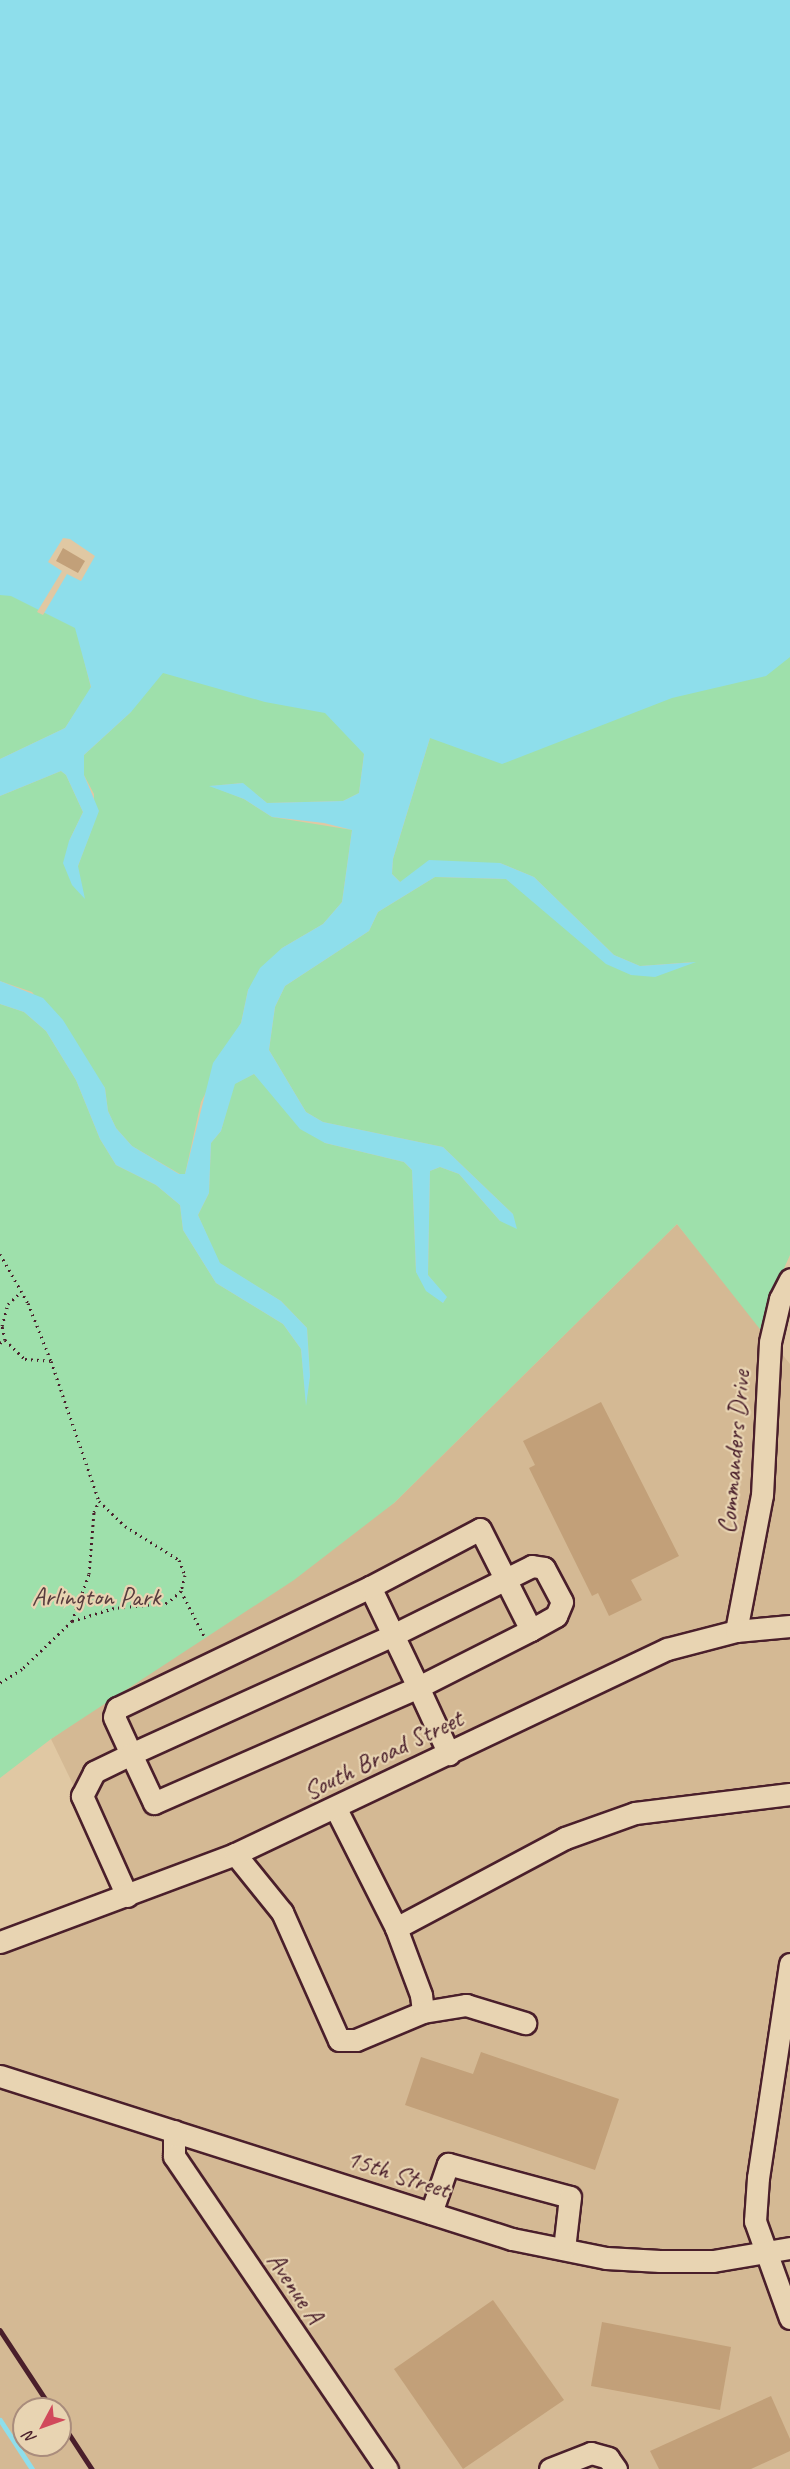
<!DOCTYPE html>
<html>
<head>
<meta charset="utf-8">
<style>
  body { margin:0 }
  #map { position:relative; width:790px; height:2469px; overflow:hidden; background:#e0c8a3; font-family:Caveat,sans-serif }
  div>[style] { position:absolute }
  .built>* { inset:0; background:#d4b994 }
  .green>* { inset:0; background:#9ee0ab }
  .water>* { inset:0; background:#8edeeb }
  .pier>* { inset:0; background:#e0c8a3 }
  .stream>* { height:5px; margin:-2.5px; padding:0 2.5px; transform-origin:2.5px; border-radius:2.5px; background:#8edeeb }
  .building>* { inset:0; background:#c2a079 }
  .path>* { height:3px; margin-top:-1.5px; transform-origin:0; background:repeating-linear-gradient(90deg,#4a1f2b 0 1.5px,transparent 0 6px) }
  .roads { filter:drop-shadow(2px 0 #4a1f2b) drop-shadow(-2px 0 #4a1f2b) drop-shadow(0 2px #4a1f2b) drop-shadow(0 -2px #4a1f2b) }
  .minor>* { height:21px; margin:-10.5px; padding:0 10.5px; transform-origin:10.5px; border-radius:10.5px; background:#e8d4b2 }
  .rail>* { height:4.5px; margin:-2.25px; padding:0 2.25px; transform-origin:2.25px; border-radius:2.25px; background:#4a1f2b }
  span { translate:-50% -50%; white-space:nowrap; text-align:center; line-height:1.15; -webkit-text-stroke:4.5px #e8d4b2; paint-order:stroke }
  .street-label { font-size:26px; color:#4a1f2b }
  .park-label { font-size:26px; color:#573c3e }
  .north { position:absolute; left:12px; top:2397px; width:60px; height:60px; box-sizing:border-box; background:#e8d4b2; border:2px solid #a98c7c; border-radius:50%; rotate:229deg; font-size:16px; font-weight:700; line-height:24px; text-align:center; color:#4a1f2b }
  .north::after { content:''; display:block; margin:auto; width:21px; height:27px; background:#d1495b; clip-path:polygon(50% 0,100% 100%,50% 72%,0 100%) }
</style>
</head>
<body>
<div id="map">
  <div class="built">
    <i style="clip-path:polygon(evenodd,677px 1224px,790px 1364px,790px 2469px,0 2469px,0 1950px,127px 1896px,51px 1739px,394px 1503px,677px 1224px,24px 2409px,60px 2409px,60px 2445px,24px 2445px,24px 2409px)"></i>
  </div>
  <div class="green">
    <i style="clip-path:polygon(0 224px,790px 334px,790px 1255px,773px 1293px,763px 1333px,677px 1224px,394px 1503px,294px 1580px,51px 1739px,0 1778px,0 1004px,24px 1012px,46px 1031px,76px 1080px,100px 1139px,116px 1165px,156px 1185px,180px 1205px,183px 1230px,216px 1283px,283px 1324px,301px 1349px,306px 1402px,310px 1376px,307px 1328px,281px 1301px,219px 1263px,198px 1215px,209px 1193px,211px 1143px,221px 1131px,234px 1084px,254px 1074px,325px 1143px,404px 1162px,412px 1170px,416px 1272px,443px 1303px,446px 1297px,428px 1275px,430px 1171px,440px 1167px,459px 1174px,500px 1221px,513px 1214px,443px 1147px,323px 1122px,306px 1112px,269px 1050px,275px 1007px,285px 986px,369px 931px,378px 912px,435px 877px,506px 879px,631px 975px,693px 962px,640px 966px,614px 955px,534px 877px,500px 863px,400px 882px,392px 874px,393px 859px,430px 738px,364px 754px,359px 793px,343px 801px,267px 803px,242px 783px,211px 786px,244px 799px,272px 817px,352px 830px,342px 902px,323px 924px,282px 948px,248px 990px,241px 1023px,201px 1102px,185px 1174px,180px 1174px,132px 1146px,116px 1128px,108px 1111px,105px 1088px,32px 992px,0 981px,0 796px,61px 771px,66px 775px,83px 812px,69px 841px,78px 866px,94px 823px,94px 794px,84px 775px,84px 755px,131px 712px,76px 628px,91px 688px,65px 728px,0 759px)"></i>
  </div>
  <div class="water">
    <i style="clip-path:polygon(0 0,790px 0,790px 657px,766px 676px,672px 698px,502px 764px,430px 738px,393px 859px,392px 874px,400px 882px,429px 860px,500px 863px,534px 877px,614px 955px,640px 966px,696px 962px,655px 977px,631px 975px,606px 964px,506px 879px,435px 877px,378px 912px,369px 931px,285px 986px,275px 1007px,269px 1050px,306px 1112px,323px 1122px,443px 1147px,513px 1214px,517px 1229px,500px 1221px,459px 1174px,440px 1167px,430px 1171px,428px 1275px,447px 1297px,443px 1303px,426px 1291px,416px 1272px,412px 1170px,404px 1162px,325px 1143px,300px 1129px,254px 1074px,235px 1084px,221px 1131px,211px 1143px,209px 1193px,198px 1215px,220px 1263px,281px 1301px,307px 1328px,310px 1376px,306px 1406px,301px 1349px,283px 1324px,216px 1283px,183px 1230px,180px 1205px,156px 1185px,116px 1165px,100px 1139px,76px 1080px,46px 1031px,24px 1012px,0 1004px,0 981px,43px 998px,63px 1020px,105px 1088px,108px 1111px,116px 1128px,132px 1146px,179px 1174px,185px 1174px,213px 1063px,241px 1023px,248px 990px,260px 968px,282px 948px,323px 924px,342px 902px,352px 830px,324px 823px,272px 817px,244px 799px,209px 786px,243px 783px,267px 803px,343px 801px,359px 793px,364px 754px,325px 713px,265px 702px,163px 673px,131px 712px,84px 755px,84px 775px,99px 811px,78px 866px,85px 899px,72px 885px,63px 863px,69px 841px,83px 812px,66px 775px,61px 771px,0 796px,0 759px,65px 728px,91px 687px,75px 628px,11px 596px,0 595px)"></i>
  </div>
  <div class="pier">
    <i style="clip-path:polygon(63px 538px,70px 539px,95px 556px,81px 581px,67px 574px,43px 615px,37px 612px,62px 571px,48px 562px)"></i>
  </div>
  <div class="stream">
    <i style="left:0;top:2420px;width:59px;rotate:56.9deg"></i>
  </div>
  <div class="building">
    <i style="clip-path:polygon(63px 548px,85px 561px,78px 573px,56px 561px)"></i>
    <i style="clip-path:polygon(601px 1402px,679px 1556px,631px 1580px,642px 1600px,609px 1616px,598px 1593px,592px 1596px,529px 1468px,535px 1465px,523px 1441px)"></i>
    <i style="clip-path:polygon(481px 2052px,619px 2099px,595px 2170px,405px 2105px,421px 2057px,473px 2074px)"></i>
    <i style="clip-path:polygon(493px 2300px,564px 2400px,463px 2469px,394px 2369px)"></i>
    <i style="clip-path:polygon(602px 2322px,731px 2347px,720px 2410px,591px 2386px)"></i>
    <i style="clip-path:polygon(771px 2396px,790px 2439px,790px 2451px,751px 2469px,659px 2469px,650px 2451px)"></i>
  </div>
  <div class="path">
    <i style="left:0;top:1254px;width:56px;rotate:60.3deg"></i>
    <i style="left:28px;top:1303px;width:62px;rotate:68.4deg"></i>
    <i style="left:51px;top:1361px;width:148px;rotate:71.1deg"></i>
    <i style="left:99px;top:1501px;width:36px;rotate:44deg"></i>
    <i style="left:125px;top:1526px;width:64px;rotate:32.2deg"></i>
    <i style="left:179px;top:1560px;width:16px;rotate:68deg"></i>
    <i style="left:185px;top:1575px;width:16px;rotate:104deg"></i>
    <i style="left:181px;top:1591px;width:18px;rotate:139deg"></i>
    <i style="left:167px;top:1603px;width:53px;rotate:174.6deg"></i>
    <i style="left:114px;top:1608px;width:44px;rotate:162.8deg"></i>
    <i style="left:72px;top:1621px;width:69px;rotate:136.2deg"></i>
    <i style="left:22px;top:1669px;width:26px;rotate:148deg"></i>
    <i style="left:5px;top:1340px;width:28px;rotate:44deg"></i>
    <i style="left:25px;top:1359px;width:26px;rotate:4deg"></i>
    <i style="left:0;top:1343px;width:6px;rotate:-31deg"></i>
    <i style="left:5px;top:1340px;width:14px;rotate:-102deg"></i>
    <i style="left:2px;top:1326px;width:23px;rotate:-75deg"></i>
    <i style="left:8px;top:1304px;width:18px;rotate:-43deg"></i>
    <i style="left:181px;top:1591px;width:51px;rotate:62.9deg"></i>
    <i style="left:72px;top:1621px;width:50px;rotate:-70.1deg"></i>
    <i style="left:89px;top:1574px;width:62px;rotate:-85.4deg"></i>
    <i style="left:94px;top:1512px;width:12px;rotate:-66deg"></i>
  </div>
  <div class="roads">
    <div class="minor">
      <i style="left:370px;top:1587px;width:280px;rotate:154.4deg"></i>
      <i style="left:117px;top:1708px;width:9px;rotate:108deg"></i>
      <i style="left:114px;top:1717px;width:41px;rotate:65.3deg"></i>
      <i style="left:131px;top:1754px;width:288px;rotate:-24.4deg"></i>
      <i style="left:393px;top:1635px;width:155px;rotate:-26.4deg"></i>
      <i style="left:532px;top:1566px;width:12px;rotate:9deg"></i>
      <i style="left:544px;top:1568px;width:38px;rotate:62deg"></i>
      <i style="left:562px;top:1602px;width:15px;rotate:113deg"></i>
      <i style="left:556px;top:1616px;width:29px;rotate:151deg"></i>
      <i style="left:736px;top:1631px;width:138px;rotate:-79.2deg"></i>
      <i style="left:762px;top:1495px;width:153px;rotate:-87deg"></i>
      <i style="left:770px;top:1342px;width:44px;rotate:-76.9deg"></i>
      <i style="left:780px;top:1299px;width:22px;rotate:-63deg"></i>
      <i style="left:336px;top:1809px;width:133px;rotate:63.2deg"></i>
      <i style="left:396px;top:1928px;width:72px;rotate:69.5deg"></i>
      <i style="left:421px;top:1995px;width:17px;rotate:83deg"></i>
      <i style="left:235px;top:1854px;width:75px;rotate:51deg"></i>
      <i style="left:282px;top:1912px;width:140px;rotate:66deg"></i>
      <i style="left:339px;top:2040px;width:17px"></i>
      <i style="left:356px;top:2040px;width:73px;rotate:-22.7deg"></i>
      <i style="left:423px;top:2012px;width:44px;rotate:-9.2deg"></i>
      <i style="left:466px;top:2005px;width:62px;rotate:17deg"></i>
      <i style="left:127px;top:1896px;width:110px;rotate:-114.2deg"></i>
      <i style="left:82px;top:1796px;width:27px;rotate:-63deg"></i>
      <i style="left:94px;top:1772px;width:41px;rotate:-25.9deg"></i>
      <i style="left:131px;top:1754px;width:54px;rotate:64.9deg"></i>
      <i style="left:154px;top:1803px;width:288px;rotate:-23.7deg"></i>
      <i style="left:418px;top:1687px;width:111px;rotate:-115.6deg"></i>
      <i style="left:370px;top:1587px;width:124px;rotate:-27.8deg"></i>
      <i style="left:480px;top:1529px;width:113px;rotate:63.2deg"></i>
      <i style="left:531px;top:1630px;width:127px;rotate:153.2deg"></i>
      <i style="left:418px;top:1687px;width:74px;rotate:65.2deg"></i>
      <i style="left:396px;top:1928px;width:191px;rotate:-28deg"></i>
      <i style="left:565px;top:1838px;width:74px;rotate:-19.7deg"></i>
      <i style="left:635px;top:1813px;width:156px;rotate:-7deg"></i>
      <i style="left:0;top:1942px;width:251px;rotate:-20.5deg"></i>
      <i style="left:235px;top:1854px;width:478px;rotate:-25.4deg"></i>
      <i style="left:667px;top:1649px;width:71px;rotate:-14.6deg"></i>
      <i style="left:736px;top:1631px;width:54px;rotate:-5.3deg"></i>
      <i style="left:790px;top:1964px;width:216px;rotate:98.5deg"></i>
      <i style="left:758px;top:2178px;width:43px;rotate:94deg"></i>
      <i style="left:755px;top:2221px;width:103px;rotate:70.2deg"></i>
      <i style="left:0;top:2076px;width:537px;rotate:17.66deg"></i>
      <i style="left:512px;top:2239px;width:96px;rotate:11.4deg"></i>
      <i style="left:606px;top:2258px;width:54px;rotate:3.2deg"></i>
      <i style="left:660px;top:2261px;width:53px"></i>
      <i style="left:713px;top:2261px;width:78px;rotate:-9.6deg"></i>
      <i style="left:174px;top:2131px;width:25px;rotate:90deg"></i>
      <i style="left:174px;top:2156px;width:379px;rotate:55.8deg"></i>
      <i style="left:431px;top:2213px;width:52px;rotate:-70.9deg"></i>
      <i style="left:448px;top:2164px;width:126px;rotate:15.1deg"></i>
      <i style="left:570px;top:2197px;width:52px;rotate:96.6deg"></i>
      <i style="left:550px;top:2469px;width:44px;rotate:-21.3deg"></i>
      <i style="left:591px;top:2453px;width:18px;rotate:16deg"></i>
      <i style="left:608px;top:2458px;width:14px;rotate:54deg"></i>
    </div>
  </div>
  <div class="rail">
    <i style="left:0;top:2330px;width:95px;rotate:56.6deg"></i>
    <i style="left:60px;top:2420px;width:59px;rotate:56.9deg"></i>
  </div>
  <div class="street-label">
    <span style="left:734px;top:1452px;rotate:-85deg">Commanders Drive</span>
    <span style="left:383px;top:1755px;rotate:-26deg">South Broad Street</span>
    <span style="left:398px;top:2174px;rotate:18deg">15th Street</span>
    <span style="left:295px;top:2288px;rotate:56deg">Avenue A</span>
  </div>
  <div class="park-label">
    <span style="left:96px;top:1597px">Arlington Park</span>
  </div>
  <div class="north">N</div>
</div>
</body>
</html>
